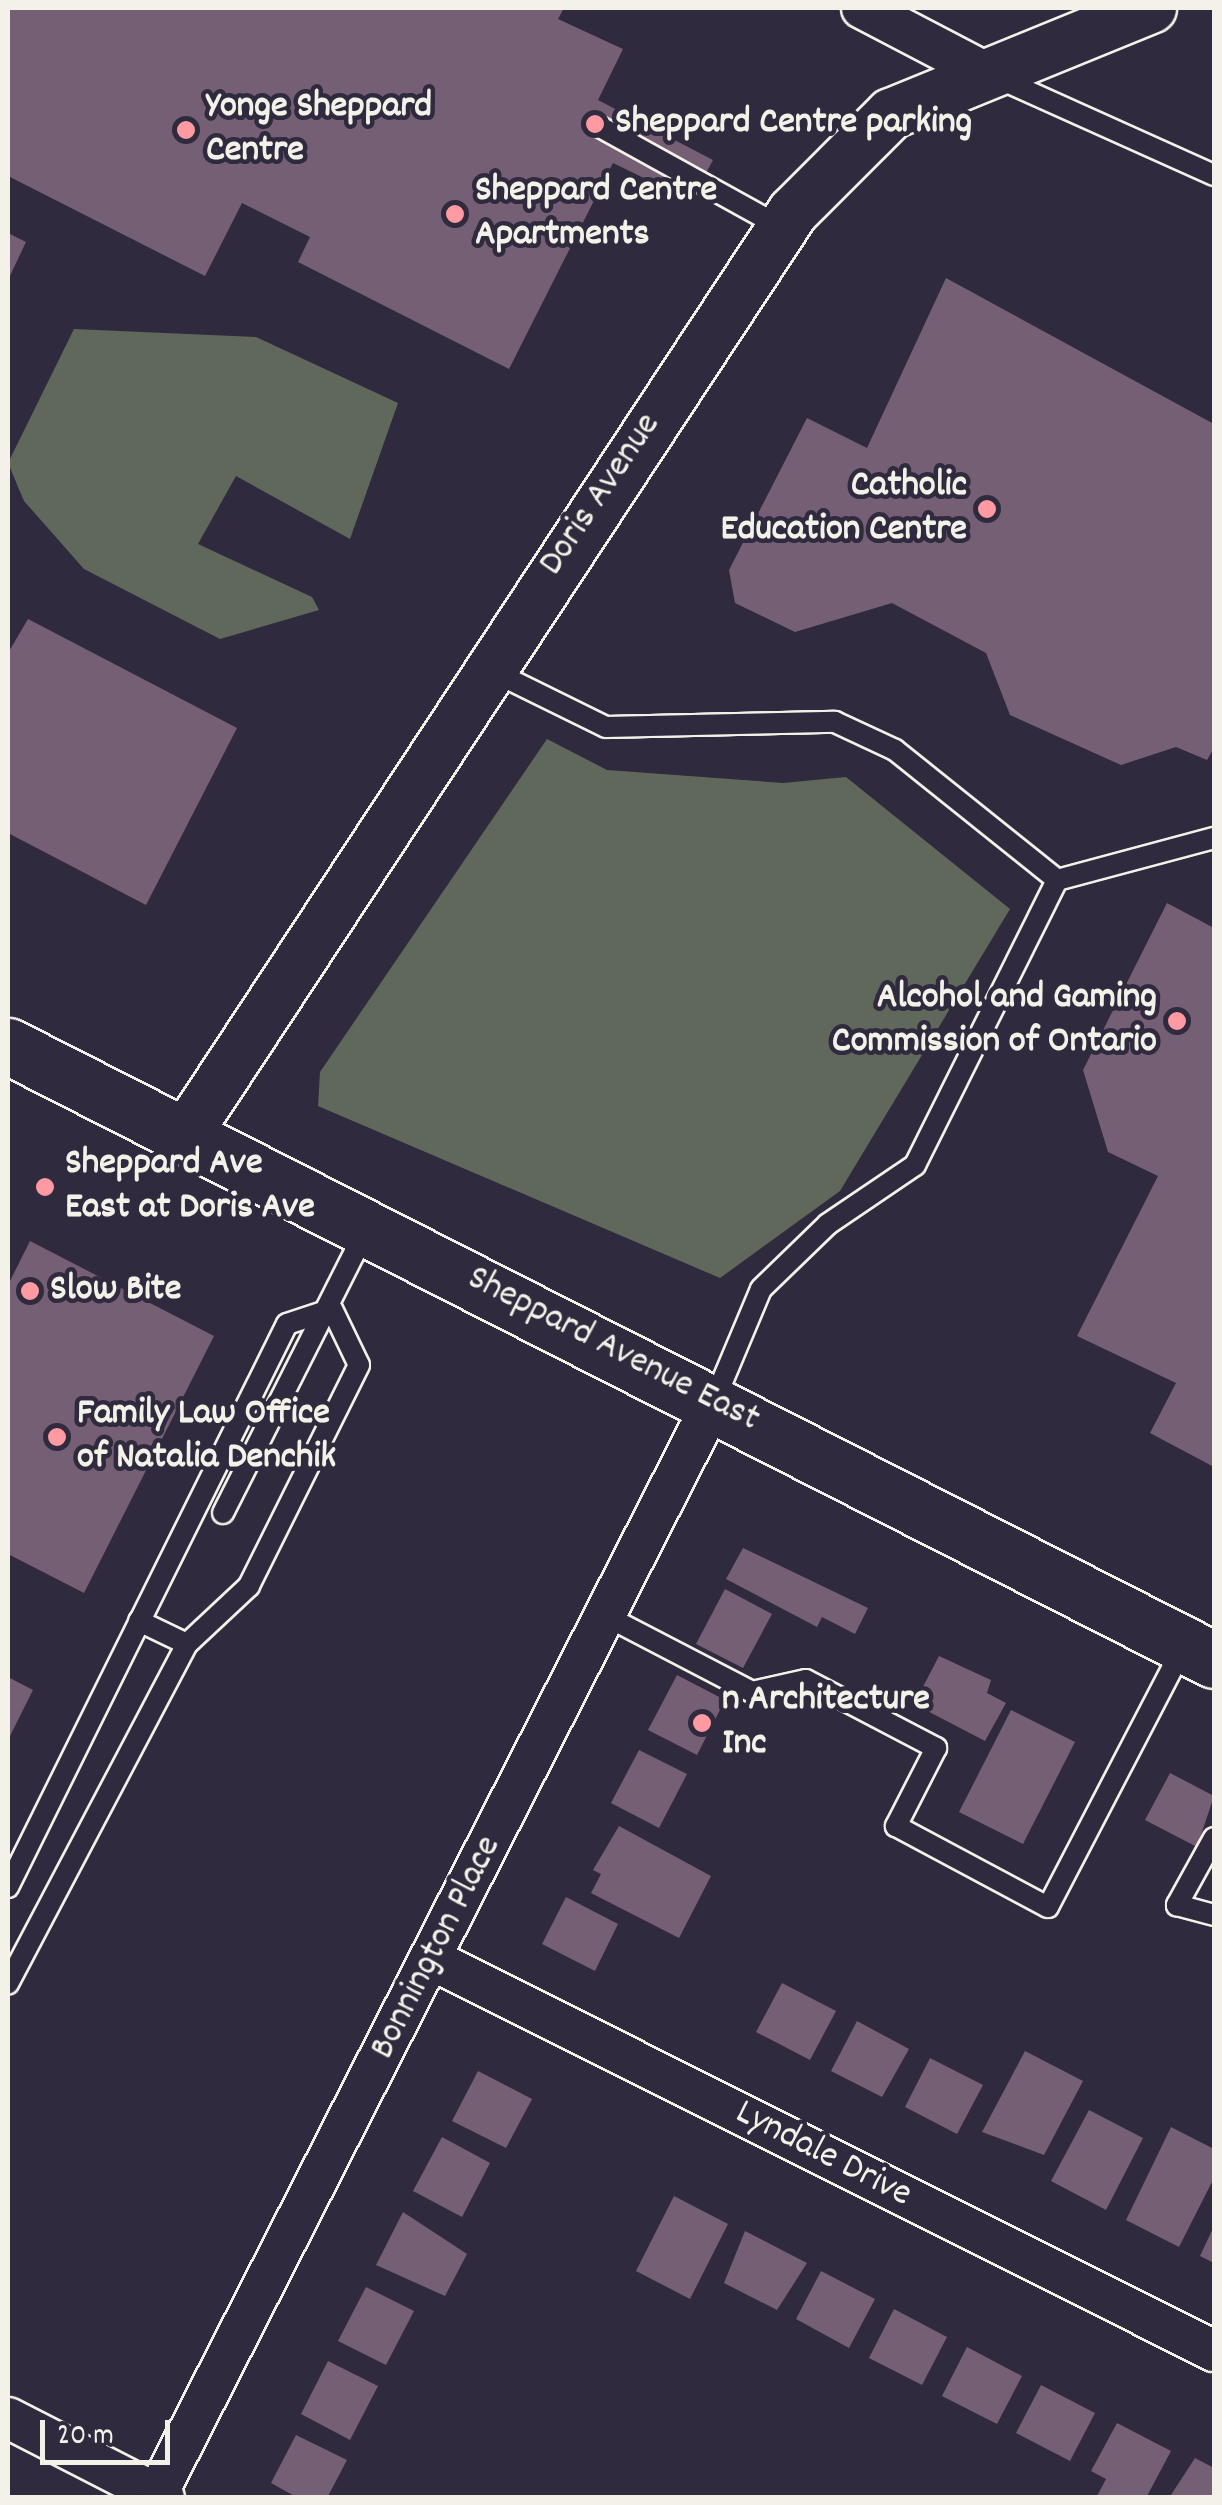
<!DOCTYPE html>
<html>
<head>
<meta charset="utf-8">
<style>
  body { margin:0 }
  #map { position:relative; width:1222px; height:2505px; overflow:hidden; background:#2f2a3d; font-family:Dekko,sans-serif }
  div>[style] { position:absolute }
  .green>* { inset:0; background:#60685c }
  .building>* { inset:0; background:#755f75 }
  .roads { filter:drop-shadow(2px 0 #f4f1e8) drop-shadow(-2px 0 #f4f1e8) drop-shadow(0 2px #f4f1e8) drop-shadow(0 -2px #f4f1e8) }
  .service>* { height:20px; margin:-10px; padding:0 10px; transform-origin:10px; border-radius:10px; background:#2f2a3d }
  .minor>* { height:40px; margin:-20px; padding:0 20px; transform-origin:20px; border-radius:20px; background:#2f2a3d }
  .tertiary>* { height:50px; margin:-25px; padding:0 25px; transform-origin:25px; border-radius:25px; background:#2f2a3d }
  .secondary>* { height:55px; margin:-27.5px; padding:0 27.5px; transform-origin:27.5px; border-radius:27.5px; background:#2f2a3d }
  .dots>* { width:28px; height:28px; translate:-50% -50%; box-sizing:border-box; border:5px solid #2f2a3d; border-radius:50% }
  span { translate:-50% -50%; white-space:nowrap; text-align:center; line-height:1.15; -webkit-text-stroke:9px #2f2a3d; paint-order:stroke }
  .poi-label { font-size:38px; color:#f4f1e8; font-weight:700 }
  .left { translate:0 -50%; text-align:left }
  .right { translate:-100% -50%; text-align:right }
  .street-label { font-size:38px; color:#f4f1e8 }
  .frame { position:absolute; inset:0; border:10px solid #f4f1e8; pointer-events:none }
  .scale { position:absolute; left:40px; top:2420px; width:130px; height:45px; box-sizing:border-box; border:5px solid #f4f1e8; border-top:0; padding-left:12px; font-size:30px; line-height:35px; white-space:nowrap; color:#f4f1e8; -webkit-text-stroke:8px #2f2a3d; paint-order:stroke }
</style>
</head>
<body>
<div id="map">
  <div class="green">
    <i style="clip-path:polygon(74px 329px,256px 337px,398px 403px,350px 539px,236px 476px,198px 544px,312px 597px,319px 610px,220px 639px,84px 569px,24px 501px,8px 463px)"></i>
    <i style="clip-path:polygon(547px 739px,607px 770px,783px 783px,846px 777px,1010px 909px,840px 1191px,720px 1278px,318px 1106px,320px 1072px)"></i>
  </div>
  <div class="building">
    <i style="clip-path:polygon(8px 8px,564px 8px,558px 19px,623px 49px,598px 100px,713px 160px,691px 201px,613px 163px,509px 369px,298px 262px,310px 237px,242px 203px,205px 276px,8px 176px)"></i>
    <i style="clip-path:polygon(8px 233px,26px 242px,8px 280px)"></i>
    <i style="clip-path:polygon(946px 278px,1214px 424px,1214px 748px,1207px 760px,1176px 747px,1121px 765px,1010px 715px,986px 653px,892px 603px,795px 632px,735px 603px,729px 570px,807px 418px,867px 448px)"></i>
    <i style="clip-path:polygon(28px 619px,237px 728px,146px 905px,8px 833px,8px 653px)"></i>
    <i style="clip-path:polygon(1167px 903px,1214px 928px,1214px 1467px,1150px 1433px,1176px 1383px,1077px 1336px,1158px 1176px,1108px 1152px,1083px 1070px)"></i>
    <i style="clip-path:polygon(30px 1241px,214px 1336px,84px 1593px,8px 1554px,8px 1285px)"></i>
    <i style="clip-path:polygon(743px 1548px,868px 1608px,855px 1634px,822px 1617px,817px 1627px,726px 1579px)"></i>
    <i style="clip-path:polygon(725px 1589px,772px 1614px,743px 1668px,696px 1644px)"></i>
    <i style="clip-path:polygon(939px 1656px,991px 1680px,987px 1693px,1006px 1703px,985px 1741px,914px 1704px)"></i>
    <i style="clip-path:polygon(677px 1675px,725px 1700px,697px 1755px,648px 1730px)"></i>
    <i style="clip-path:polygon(8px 1677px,33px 1690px,8px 1740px)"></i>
    <i style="clip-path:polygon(1011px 1710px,1075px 1742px,1023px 1844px,959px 1812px)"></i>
    <i style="clip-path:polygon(639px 1750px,687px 1774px,659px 1828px,611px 1803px)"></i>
    <i style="clip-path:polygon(1170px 1773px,1214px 1796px,1197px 1847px,1145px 1820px)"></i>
    <i style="clip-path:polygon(619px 1826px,711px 1876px,679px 1938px,591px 1893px,601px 1874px,593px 1870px)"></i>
    <i style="clip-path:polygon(566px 1897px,618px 1924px,595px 1971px,542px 1944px)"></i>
    <i style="clip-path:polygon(782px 1983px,836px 2011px,810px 2060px,756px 2032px)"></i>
    <i style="clip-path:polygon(857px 2021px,909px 2049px,882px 2097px,831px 2071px)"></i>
    <i style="clip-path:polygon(1025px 2051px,1083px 2081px,1044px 2155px,982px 2132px)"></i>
    <i style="clip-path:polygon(930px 2058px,983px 2085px,957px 2134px,905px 2107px)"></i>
    <i style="clip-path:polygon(478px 2071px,532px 2099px,506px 2148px,452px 2121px)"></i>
    <i style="clip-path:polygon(1089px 2110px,1143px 2138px,1106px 2210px,1051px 2181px)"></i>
    <i style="clip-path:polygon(1171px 2127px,1214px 2149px,1214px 2178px,1179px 2247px,1126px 2220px)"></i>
    <i style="clip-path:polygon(442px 2137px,490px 2163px,462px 2217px,413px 2191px)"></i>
    <i style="clip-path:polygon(674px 2196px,728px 2224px,690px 2299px,636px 2271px)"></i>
    <i style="clip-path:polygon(403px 2212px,467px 2254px,445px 2296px,376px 2265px)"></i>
    <i style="clip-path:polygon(1214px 2226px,1214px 2263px,1200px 2256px)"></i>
    <i style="clip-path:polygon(745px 2231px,807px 2263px,777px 2310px,724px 2283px)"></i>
    <i style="clip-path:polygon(821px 2271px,875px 2299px,849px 2348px,796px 2319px)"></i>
    <i style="clip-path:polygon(366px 2287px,414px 2311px,386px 2365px,338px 2341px)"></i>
    <i style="clip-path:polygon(894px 2309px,947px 2337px,922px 2385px,869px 2358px)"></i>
    <i style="clip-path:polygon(967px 2347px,1022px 2376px,997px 2424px,942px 2396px)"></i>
    <i style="clip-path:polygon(328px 2361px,378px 2386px,350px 2440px,301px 2414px)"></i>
    <i style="clip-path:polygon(1041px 2385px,1095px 2413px,1070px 2461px,1016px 2433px)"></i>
    <i style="clip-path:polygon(1117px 2423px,1171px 2451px,1146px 2498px,1096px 2498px,1106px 2479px,1091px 2471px)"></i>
    <i style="clip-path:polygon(296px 2435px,347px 2460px,327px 2498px,298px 2498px,271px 2483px)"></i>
    <i style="clip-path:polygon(1195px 2458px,1214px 2468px,1214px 2498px,1169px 2498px)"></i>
  </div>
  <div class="roads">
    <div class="service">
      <i style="left:998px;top:78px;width:237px;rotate:24.2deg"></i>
      <i style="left:595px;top:124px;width:213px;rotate:29deg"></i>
      <i style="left:490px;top:670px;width:129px;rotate:26.2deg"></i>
      <i style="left:606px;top:727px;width:229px;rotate:-1.3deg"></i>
      <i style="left:835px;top:722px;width:66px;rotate:25deg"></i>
      <i style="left:895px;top:750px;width:208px;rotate:38.7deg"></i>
      <i style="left:714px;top:1401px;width:121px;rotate:-67.2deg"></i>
      <i style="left:761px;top:1289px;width:93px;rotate:-44.1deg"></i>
      <i style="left:828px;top:1224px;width:105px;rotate:-34.1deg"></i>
      <i style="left:915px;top:1165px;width:318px;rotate:-63.5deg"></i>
      <i style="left:1057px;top:880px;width:163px;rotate:-15deg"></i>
      <i style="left:223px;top:1513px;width:315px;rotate:-63.2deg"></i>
      <i style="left:606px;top:1616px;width:165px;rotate:27.5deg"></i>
      <i style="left:752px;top:1692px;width:55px;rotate:-12.5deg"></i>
      <i style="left:806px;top:1680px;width:147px;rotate:27.6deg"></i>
      <i style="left:936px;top:1748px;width:88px;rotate:117.1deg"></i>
      <i style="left:896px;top:1826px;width:172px;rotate:28.1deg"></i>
      <i style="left:1048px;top:1907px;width:294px;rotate:-62.5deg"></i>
      <i style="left:139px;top:1621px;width:53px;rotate:25.6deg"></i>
      <i style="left:1214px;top:1838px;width:77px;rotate:118.9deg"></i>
      <i style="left:1177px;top:1905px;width:38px;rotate:15deg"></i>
      <i style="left:8px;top:1887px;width:628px;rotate:-63.64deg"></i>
      <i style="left:287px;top:1324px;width:47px;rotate:-18.4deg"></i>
      <i style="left:332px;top:1309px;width:62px;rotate:64.3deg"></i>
      <i style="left:359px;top:1365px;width:247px;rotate:116.5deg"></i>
      <i style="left:249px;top:1586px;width:85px;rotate:136.9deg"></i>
      <i style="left:187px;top:1644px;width:384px;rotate:117.8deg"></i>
    </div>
    <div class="minor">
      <i style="left:862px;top:8px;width:144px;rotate:27.6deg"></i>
      <i style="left:431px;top:1959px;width:876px;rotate:26.59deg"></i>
      <i style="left:8px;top:2418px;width:175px;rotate:27.1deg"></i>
      <i style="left:157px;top:2494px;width:1227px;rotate:-63deg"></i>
    </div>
    <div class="tertiary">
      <i style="left:186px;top:1134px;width:1104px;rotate:-56.64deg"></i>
      <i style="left:793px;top:212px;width:139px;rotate:-45deg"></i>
      <i style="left:891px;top:114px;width:281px;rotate:-22.2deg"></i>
    </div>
    <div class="secondary">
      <i style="left:8px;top:1046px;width:1353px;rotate:26.98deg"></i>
    </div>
  </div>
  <div class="dots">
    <i style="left:595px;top:124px;background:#ff9aa2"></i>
    <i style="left:186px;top:130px;background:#ff9aa2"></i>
    <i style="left:455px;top:214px;background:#ff9aa2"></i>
    <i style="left:987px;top:509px;background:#ff9aa2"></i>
    <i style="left:1177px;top:1021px;background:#ff9aa2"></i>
    <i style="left:45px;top:1187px;background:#ff9aa2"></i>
    <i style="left:30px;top:1291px;background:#ff9aa2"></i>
    <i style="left:57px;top:1437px;background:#ff9aa2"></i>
    <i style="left:702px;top:1723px;background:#ff9aa2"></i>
  </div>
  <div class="poi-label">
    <span class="left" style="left:206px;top:130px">Yonge Sheppard<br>Centre</span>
    <span class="left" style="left:615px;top:124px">Sheppard Centre parking</span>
    <span class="left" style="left:475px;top:214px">Sheppard Centre<br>Apartments</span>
    <span class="right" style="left:967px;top:509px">Catholic<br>Education Centre</span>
    <span class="right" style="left:1157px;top:1021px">Alcohol and Gaming<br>Commission of Ontario</span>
    <span class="left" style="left:65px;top:1187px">Sheppard Ave<br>East at Doris Ave</span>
    <span class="left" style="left:50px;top:1291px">Slow Bite</span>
    <span class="left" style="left:77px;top:1437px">Family Law Office<br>of Natalia Denchik</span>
    <span class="left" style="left:722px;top:1723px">n Architecture<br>Inc</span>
  </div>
  <div class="street-label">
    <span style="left:601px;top:495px;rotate:-56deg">Doris Avenue</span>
    <span style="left:613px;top:1350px;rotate:27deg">Sheppard Avenue East</span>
    <span style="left:437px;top:1948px;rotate:-63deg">Bonnington Place</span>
    <span style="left:823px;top:2155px;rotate:27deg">Lyndale Drive</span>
  </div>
  <div class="frame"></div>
  <div class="scale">20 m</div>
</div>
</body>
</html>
